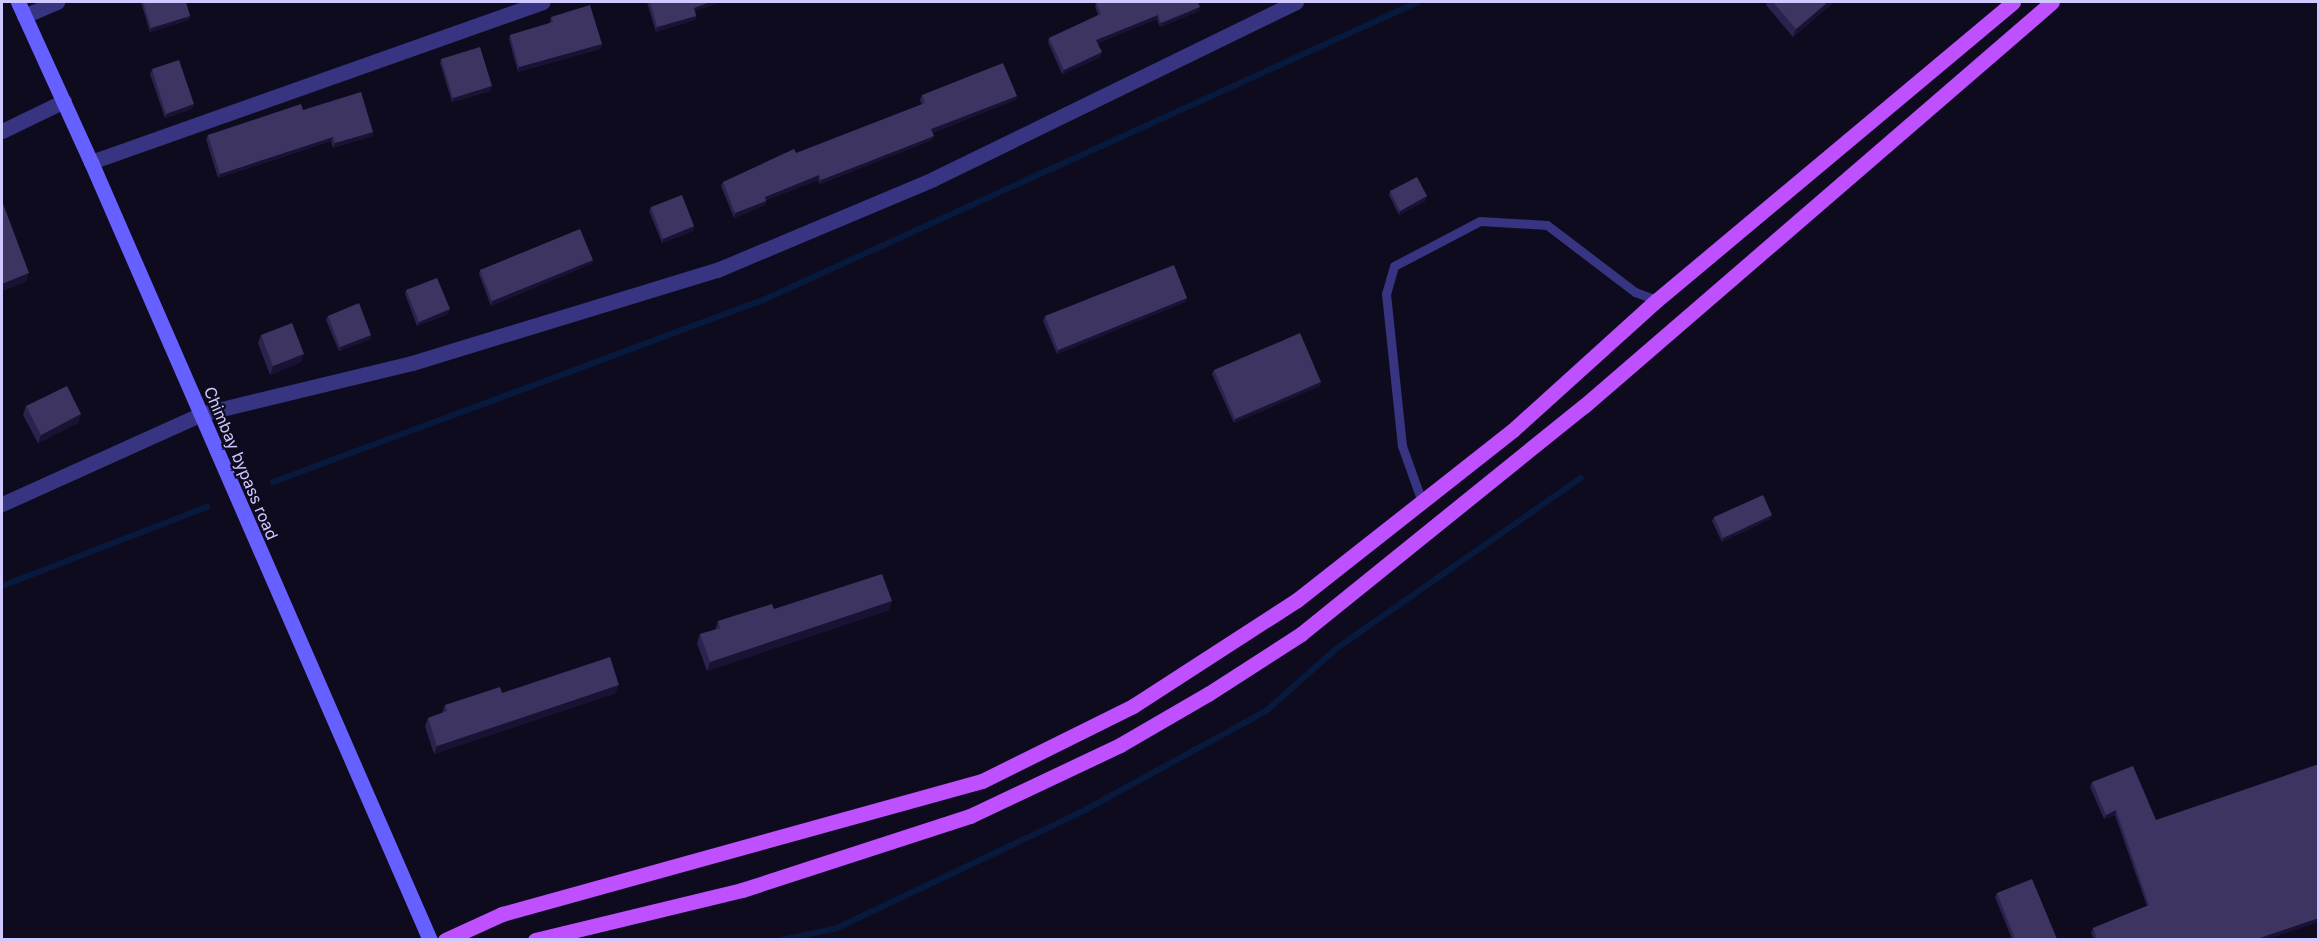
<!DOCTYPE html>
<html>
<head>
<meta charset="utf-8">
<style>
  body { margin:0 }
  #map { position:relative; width:2320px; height:941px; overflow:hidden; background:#0f0b1f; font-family:Inter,sans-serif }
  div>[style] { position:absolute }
  .stream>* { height:6px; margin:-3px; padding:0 3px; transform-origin:3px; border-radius:3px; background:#071a3d }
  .service>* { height:9px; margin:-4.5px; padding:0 4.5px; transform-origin:4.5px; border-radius:4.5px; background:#373481 }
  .minor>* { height:15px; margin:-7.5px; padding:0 7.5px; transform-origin:7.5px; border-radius:7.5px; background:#373481 }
  .secondary>* { height:15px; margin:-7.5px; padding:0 7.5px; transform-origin:7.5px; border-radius:7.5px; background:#6560ff }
  .primary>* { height:15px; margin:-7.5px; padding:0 7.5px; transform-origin:7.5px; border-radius:7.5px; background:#be50ff }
  .wall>* { inset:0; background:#2b234e }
  .shaded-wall>* { inset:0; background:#191233 }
  .building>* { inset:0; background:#3d3461 }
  span { translate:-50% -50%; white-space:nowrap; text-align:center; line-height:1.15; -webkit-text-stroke:4.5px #0f0b1f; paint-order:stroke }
  .street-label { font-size:16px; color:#d0c9ff }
  .frame { position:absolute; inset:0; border:3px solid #d0c9ff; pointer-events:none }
</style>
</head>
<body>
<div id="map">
  <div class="stream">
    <i style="left:273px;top:482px;width:523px;rotate:-20.38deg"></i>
    <i style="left:763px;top:300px;width:720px;rotate:-24.46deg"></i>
    <i style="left:2px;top:586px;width:220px;rotate:-21.1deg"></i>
    <i style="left:782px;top:940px;width:56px;rotate:-12.3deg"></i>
    <i style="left:837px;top:928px;width:275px;rotate:-25.4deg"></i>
    <i style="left:1085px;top:810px;width:206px;rotate:-28.7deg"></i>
    <i style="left:1266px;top:711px;width:95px;rotate:-41.6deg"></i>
    <i style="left:1337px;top:648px;width:297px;rotate:-34.9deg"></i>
  </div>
  <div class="service">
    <i style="left:1421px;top:499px;width:56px;rotate:-109.7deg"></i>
    <i style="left:1402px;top:446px;width:153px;rotate:-96deg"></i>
    <i style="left:1386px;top:294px;width:29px;rotate:-74deg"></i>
    <i style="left:1394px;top:266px;width:97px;rotate:-27.6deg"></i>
    <i style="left:1480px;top:221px;width:67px;rotate:3.4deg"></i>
    <i style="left:1547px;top:225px;width:111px;rotate:37.3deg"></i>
    <i style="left:1635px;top:292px;width:23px;rotate:20deg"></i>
  </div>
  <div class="minor">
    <i style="left:24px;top:16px;width:36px;rotate:-23deg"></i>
    <i style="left:2px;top:131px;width:69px;rotate:-25.8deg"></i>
    <i style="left:91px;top:162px;width:479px;rotate:-19.5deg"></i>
    <i style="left:2px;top:504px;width:218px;rotate:-24.3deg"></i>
    <i style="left:201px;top:414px;width:217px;rotate:-13.6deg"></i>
    <i style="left:412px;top:363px;width:319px;rotate:-17deg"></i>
    <i style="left:717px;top:270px;width:234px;rotate:-22.8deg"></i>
    <i style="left:933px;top:179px;width:404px;rotate:-26deg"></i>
  </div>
  <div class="secondary">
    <i style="left:18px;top:2px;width:176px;rotate:65.5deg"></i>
    <i style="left:91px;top:162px;width:849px;rotate:66.46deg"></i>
  </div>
  <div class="primary">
    <i style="left:445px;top:940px;width:63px;rotate:-24.5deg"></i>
    <i style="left:502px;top:914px;width:498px;rotate:-15.5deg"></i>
    <i style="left:982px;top:781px;width:169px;rotate:-26.4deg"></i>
    <i style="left:1133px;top:706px;width:195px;rotate:-32.9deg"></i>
    <i style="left:1297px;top:600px;width:275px;rotate:-38.2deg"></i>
    <i style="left:1513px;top:430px;width:194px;rotate:-42.1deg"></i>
    <i style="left:1657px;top:300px;width:464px;rotate:-39.9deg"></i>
    <i style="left:535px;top:940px;width:213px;rotate:-13.6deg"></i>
    <i style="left:742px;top:890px;width:240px;rotate:-18deg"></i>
    <i style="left:970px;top:816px;width:166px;rotate:-25.3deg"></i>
    <i style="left:1120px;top:745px;width:102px;rotate:-30.1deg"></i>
    <i style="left:1208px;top:694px;width:111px;rotate:-32.8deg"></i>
    <i style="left:1301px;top:634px;width:363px;rotate:-38.9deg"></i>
    <i style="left:1584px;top:406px;width:618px;rotate:-40.8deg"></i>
  </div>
  <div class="wall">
    <i style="clip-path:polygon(141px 2px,186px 2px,190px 16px,189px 20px,150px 32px)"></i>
    <i style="clip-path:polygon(647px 2px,720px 2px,695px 11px,696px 16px,695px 20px,656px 32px)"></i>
    <i style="clip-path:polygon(1096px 2px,1199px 11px,1160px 27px,1157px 19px,1098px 43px,1101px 57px,1062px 74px,1048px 42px,1049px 38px,1098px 15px,1095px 6px)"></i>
    <i style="clip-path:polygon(1767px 2px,1834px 2px,1793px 37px,1766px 5px)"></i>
    <i style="clip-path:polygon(551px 17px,602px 44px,600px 49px,518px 72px,509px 39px,510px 35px,550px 23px,550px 21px)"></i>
    <i style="clip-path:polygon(441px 59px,491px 91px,452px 102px,440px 63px)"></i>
    <i style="clip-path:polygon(152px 70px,192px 109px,165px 118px,150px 74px)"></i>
    <i style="clip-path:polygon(922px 95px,1017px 96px,1015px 100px,932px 133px,932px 140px,820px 184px,818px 180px,766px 200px,765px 205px,734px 218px,721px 186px,723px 182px,922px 105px,920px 100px)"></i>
    <i style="clip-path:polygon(303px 110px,373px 132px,372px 136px,333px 148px,331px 141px,218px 178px,206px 139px,208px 135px)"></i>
    <i style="clip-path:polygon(1390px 191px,1427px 196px,1425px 201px,1399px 215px,1389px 195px)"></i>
    <i style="clip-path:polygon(651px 207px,694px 226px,693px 231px,662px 243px,649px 211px)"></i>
    <i style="clip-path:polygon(593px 260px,591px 264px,491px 306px,479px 274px,480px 270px)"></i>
    <i style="clip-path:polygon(406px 290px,448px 314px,417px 326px,405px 294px)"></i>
    <i style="clip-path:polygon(1187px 298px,1185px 302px,1057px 354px,1043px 321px,1045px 316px)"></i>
    <i style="clip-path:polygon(328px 316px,371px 335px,370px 339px,339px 351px,326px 320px)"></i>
    <i style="clip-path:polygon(261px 335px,301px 362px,270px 375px,258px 343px)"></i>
    <i style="clip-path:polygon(1214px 370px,1320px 386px,1234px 423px,1212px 374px)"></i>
    <i style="clip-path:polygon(26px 406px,78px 423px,38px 443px,23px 415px)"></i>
    <i style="clip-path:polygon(1714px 517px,1770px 519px,1722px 542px,1712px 521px)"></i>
    <i style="clip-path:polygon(774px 609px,889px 610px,707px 671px,697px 643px,700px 634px,715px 630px,718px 621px)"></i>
    <i style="clip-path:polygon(502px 693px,616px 693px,434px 754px,425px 726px,428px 718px,442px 713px,445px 705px)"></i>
    <i style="clip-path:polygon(2092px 782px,2156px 820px,2268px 939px,2094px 939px,2091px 933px,2093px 928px,2147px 906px,2115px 815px,2104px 819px,2090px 787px)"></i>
    <i style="clip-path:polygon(1997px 893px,2057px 939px,2012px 939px,1995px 897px)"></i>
  </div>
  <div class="shaded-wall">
    <i style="clip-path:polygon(710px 2px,720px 2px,692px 12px,694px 8px)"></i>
    <i style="clip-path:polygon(1828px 2px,1834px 2px,1793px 37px,1796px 29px)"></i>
    <i style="clip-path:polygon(1200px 7px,1199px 11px,1160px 27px,1161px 23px)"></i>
    <i style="clip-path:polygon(1158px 15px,1157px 19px,1095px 44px,1096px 40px)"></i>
    <i style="clip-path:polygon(190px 16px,189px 20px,150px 32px,151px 28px)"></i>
    <i style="clip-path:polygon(696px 16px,695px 20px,656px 32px,657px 27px)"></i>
    <i style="clip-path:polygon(602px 44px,600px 49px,518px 72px,519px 67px)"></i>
    <i style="clip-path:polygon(1102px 52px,1101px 57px,1062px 74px,1064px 70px)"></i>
    <i style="clip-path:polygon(492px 86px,491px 91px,452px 102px,453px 98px)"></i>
    <i style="clip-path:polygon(1017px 96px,1015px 100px,930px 134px,931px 129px)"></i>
    <i style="clip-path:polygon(194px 104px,192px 109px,165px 118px,166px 114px)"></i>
    <i style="clip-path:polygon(373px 132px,372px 136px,333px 148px,335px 143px)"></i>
    <i style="clip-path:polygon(934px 136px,932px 140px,820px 184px,821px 180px)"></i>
    <i style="clip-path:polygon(333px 137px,331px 141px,218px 178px,220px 174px)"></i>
    <i style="clip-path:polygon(819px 175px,818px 180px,763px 201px,765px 197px)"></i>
    <i style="clip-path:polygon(1427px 196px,1425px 201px,1399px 215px,1400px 211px)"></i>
    <i style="clip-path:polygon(766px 201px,765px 205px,734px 218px,735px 213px)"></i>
    <i style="clip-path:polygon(694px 226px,693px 231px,662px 243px,663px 239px)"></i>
    <i style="clip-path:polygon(593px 260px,591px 264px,491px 306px,492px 301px)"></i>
    <i style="clip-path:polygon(29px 273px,26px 282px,2px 291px,2px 284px)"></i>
    <i style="clip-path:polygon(1187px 298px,1185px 302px,1057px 354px,1058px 350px)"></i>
    <i style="clip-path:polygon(450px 309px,448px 314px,417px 326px,419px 322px)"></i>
    <i style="clip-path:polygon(371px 335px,370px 339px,339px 351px,340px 347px)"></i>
    <i style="clip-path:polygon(304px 354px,301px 362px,270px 375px,273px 366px)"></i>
    <i style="clip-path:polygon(1321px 382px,1320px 386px,1234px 423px,1235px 419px)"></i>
    <i style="clip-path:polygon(81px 414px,78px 423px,38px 443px,41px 435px)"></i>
    <i style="clip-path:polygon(1772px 515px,1770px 519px,1722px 542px,1723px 538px)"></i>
    <i style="clip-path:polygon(892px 601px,889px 610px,707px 671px,710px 662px)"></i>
    <i style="clip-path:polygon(619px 685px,616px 693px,434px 754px,437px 746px)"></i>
    <i style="clip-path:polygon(2116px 810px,2115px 815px,2104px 819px,2106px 815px)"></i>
    <i style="clip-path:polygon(2319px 918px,2319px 922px,2268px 939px,2257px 939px)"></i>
  </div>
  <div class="building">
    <i style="clip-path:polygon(143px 2px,186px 2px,190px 16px,151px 28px)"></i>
    <i style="clip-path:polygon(650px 2px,710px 2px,694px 8px,696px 16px,657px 27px)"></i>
    <i style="clip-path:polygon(1096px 2px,1198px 2px,1200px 7px,1161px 23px,1158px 15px,1096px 40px,1102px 52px,1064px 70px,1049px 38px,1101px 14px)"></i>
    <i style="clip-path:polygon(1773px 2px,1828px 2px,1796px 29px)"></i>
    <i style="clip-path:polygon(590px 5px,602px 44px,519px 67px,510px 35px,553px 22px,551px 17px)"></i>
    <i style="clip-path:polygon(480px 47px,492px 86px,453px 98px,441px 59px)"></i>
    <i style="clip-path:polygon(179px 60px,194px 104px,166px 114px,152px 69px)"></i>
    <i style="clip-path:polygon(1003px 63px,1017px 96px,931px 129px,934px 136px,821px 180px,819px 175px,765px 197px,766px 201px,735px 213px,723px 182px,794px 149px,796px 153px,925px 103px,922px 95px)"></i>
    <i style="clip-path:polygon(361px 92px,373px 132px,335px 143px,333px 137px,220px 174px,208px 135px,301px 104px,303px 110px)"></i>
    <i style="clip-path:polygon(1417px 177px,1427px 196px,1400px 211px,1390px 191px)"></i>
    <i style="clip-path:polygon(682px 195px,694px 226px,663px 239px,651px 207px)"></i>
    <i style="clip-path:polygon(2px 201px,29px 273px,2px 284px)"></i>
    <i style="clip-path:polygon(580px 229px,593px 260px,492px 301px,480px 270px)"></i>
    <i style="clip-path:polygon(1174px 265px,1187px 298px,1058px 350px,1045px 316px)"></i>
    <i style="clip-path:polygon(437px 278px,450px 309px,419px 322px,406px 290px)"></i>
    <i style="clip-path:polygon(359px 303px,371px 335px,340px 347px,328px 316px)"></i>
    <i style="clip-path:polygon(292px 323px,304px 354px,273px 366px,261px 335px)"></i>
    <i style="clip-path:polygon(1300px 333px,1321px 382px,1235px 419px,1214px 370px)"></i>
    <i style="clip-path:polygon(67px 386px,81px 414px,41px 435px,26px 406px)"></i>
    <i style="clip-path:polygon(1763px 495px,1772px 515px,1723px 538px,1714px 517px)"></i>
    <i style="clip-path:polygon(882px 574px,892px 601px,710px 662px,700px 634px,720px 628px,718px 621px,772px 604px,774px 609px)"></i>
    <i style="clip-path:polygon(610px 657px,619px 685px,437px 746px,428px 718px,447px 711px,445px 705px,500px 687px,502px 693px)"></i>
    <i style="clip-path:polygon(2319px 764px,2319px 918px,2257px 939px,2097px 939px,2093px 928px,2149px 905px,2116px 810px,2106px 815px,2092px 782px,2133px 766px,2156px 820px)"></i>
    <i style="clip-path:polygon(2032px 879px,2057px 939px,2015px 939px,1997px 893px)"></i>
  </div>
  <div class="street-label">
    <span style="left:241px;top:463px;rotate:67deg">Chimbay bypass road</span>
  </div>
  <div class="frame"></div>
</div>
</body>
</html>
